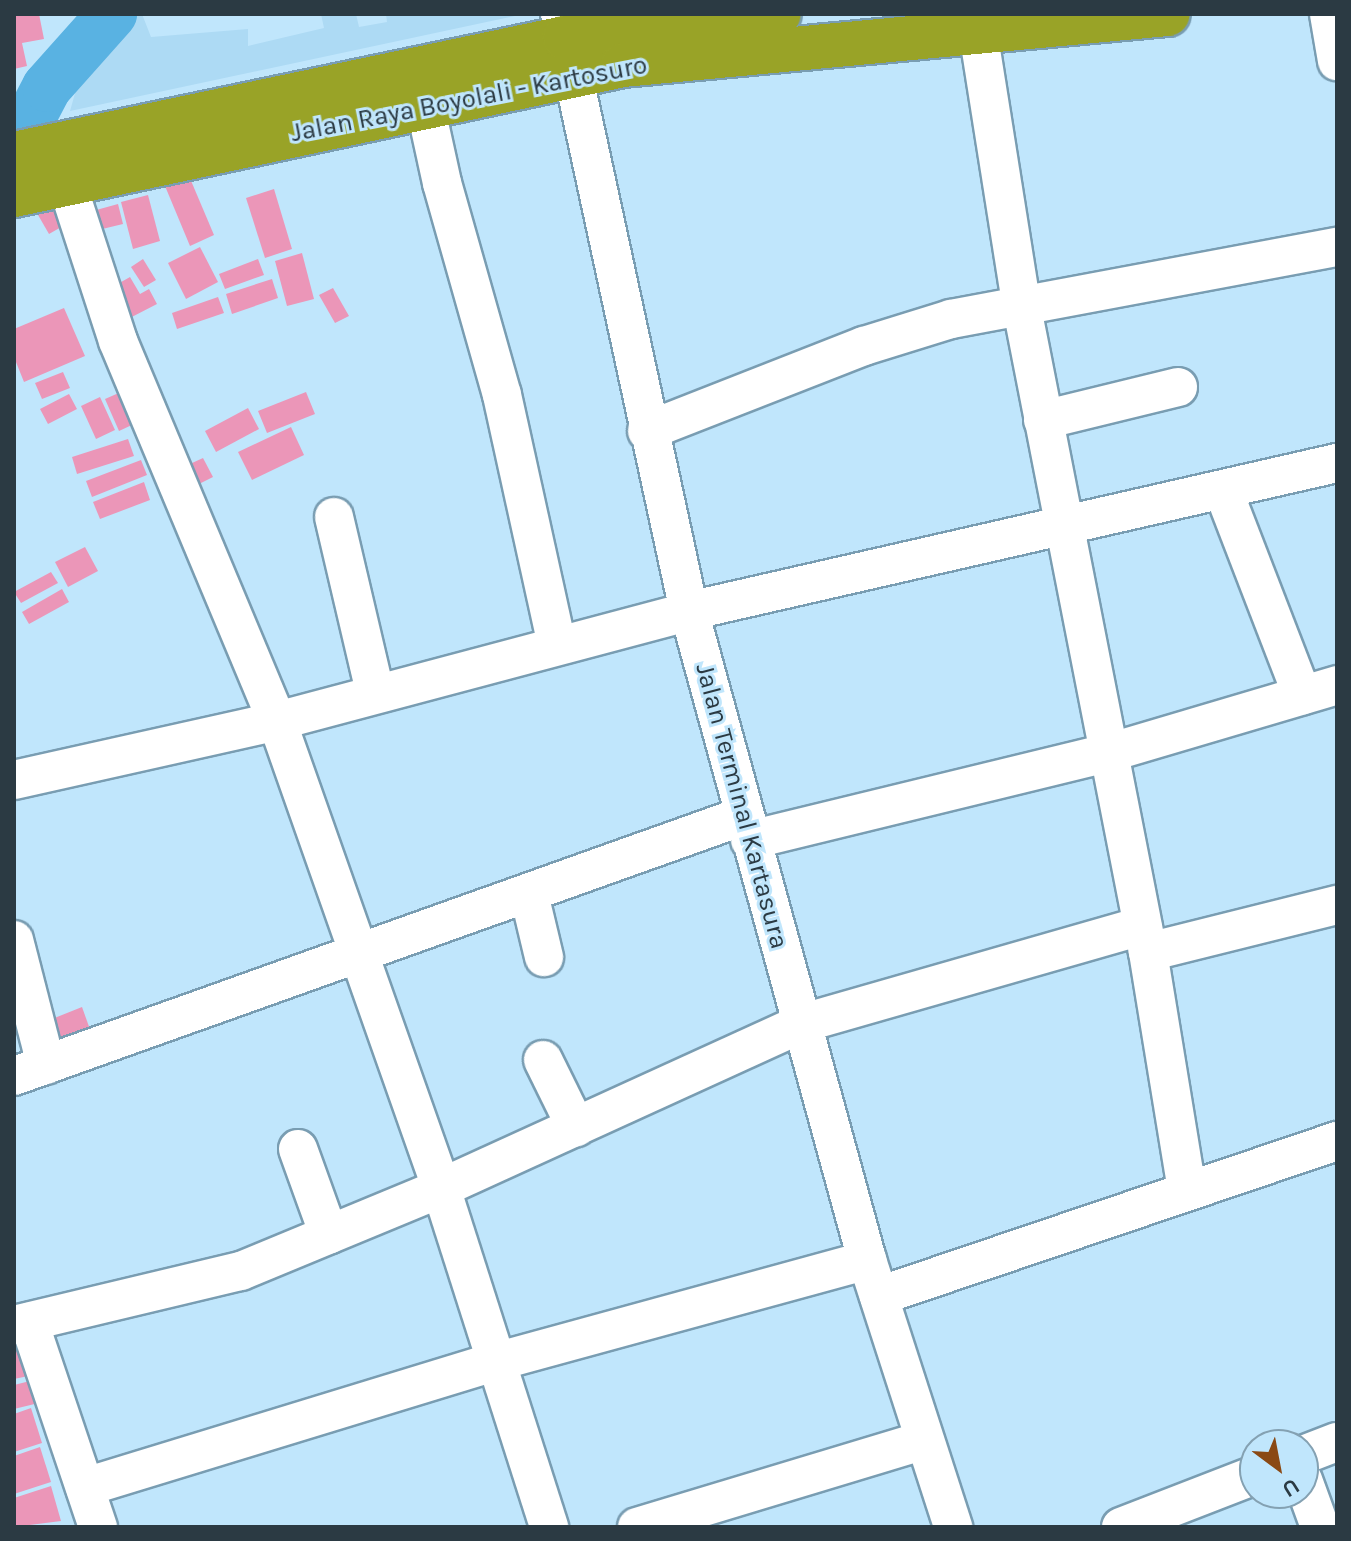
<!DOCTYPE html>
<html>
<head>
<meta charset="utf-8">
<style>
  body { margin:0 }
  #map { position:relative; width:1351px; height:1541px; overflow:hidden; background:#c0e6fc; font-family:Karla,sans-serif }
  div>[style] { position:absolute }
  .built>* { inset:0; background:#addaf4 }
  .river>* { height:50px; margin:-25px; padding:0 25px; transform-origin:25px; border-radius:25px; background:#59b2e2 }
  .building>* { inset:0; background:#eb96b8 }
  .roads { filter:drop-shadow(2px 0 #799db2) drop-shadow(-2px 0 #799db2) drop-shadow(0 2px #799db2) drop-shadow(0 -2px #799db2) }
  .minor>* { height:38px; margin:-19px; padding:0 19px; transform-origin:19px; border-radius:19px; background:#fff }
  .highway>* { height:44px; margin:-22px; padding:0 22px; transform-origin:22px; border-radius:22px; background:#99a327 }
  span { translate:-50% -50%; white-space:nowrap; text-align:center; line-height:1.15; -webkit-text-stroke:6px #c0e6fc; paint-order:stroke }
  .street-label { font-size:26px; color:#2b3a43 }
  .frame { position:absolute; inset:0; border:16px solid #2b3a43; pointer-events:none }
  .north { position:absolute; left:1239px; top:1429px; width:80px; height:80px; box-sizing:border-box; background:#c0e6fc; border:2px solid #84a1b2; border-radius:50%; rotate:148deg; font-size:22px; font-weight:700; line-height:32px; text-align:center; color:#2b3a43 }
  .north::after { content:''; display:block; margin:auto; width:28px; height:36px; background:#8a4914; clip-path:polygon(50% 0,100% 100%,50% 72%,0 100%) }
</style>
</head>
<body>
<div id="map">
  <div class="built">
    <i style="clip-path:polygon(134px 14px,142px 14px,151px 37px,248px 29px,248px 46px,324px 28px,321px 14px,356px 14px,359px 27px,387px 22px,386px 14px,524px 14px,70px 111px,85px 58px)"></i>
  </div>
  <div class="river">
    <i style="left:14px;top:150px;width:71px;rotate:-62.4deg"></i>
    <i style="left:47px;top:87px;width:98px;rotate:-48.3deg"></i>
  </div>
  <div class="building">
    <i style="clip-path:polygon(14px 14px,39px 14px,44px 39px,22px 43px,27px 66px,14px 69px)"></i>
    <i style="clip-path:polygon(189px 176px,214px 235px,190px 246px,165px 186px)"></i>
    <i style="clip-path:polygon(274px 189px,292px 249px,265px 258px,246px 198px)"></i>
    <i style="clip-path:polygon(148px 195px,160px 241px,133px 249px,121px 202px)"></i>
    <i style="clip-path:polygon(48px 200px,63px 226px,49px 234px,34px 208px)"></i>
    <i style="clip-path:polygon(118px 204px,123px 224px,94px 231px,89px 212px)"></i>
    <i style="clip-path:polygon(200px 247px,218px 282px,186px 299px,168px 263px)"></i>
    <i style="clip-path:polygon(302px 253px,314px 299px,287px 306px,275px 261px)"></i>
    <i style="clip-path:polygon(143px 259px,156px 280px,144px 287px,131px 267px)"></i>
    <i style="clip-path:polygon(258px 259px,264px 275px,225px 289px,219px 274px)"></i>
    <i style="clip-path:polygon(130px 277px,140px 294px,149px 289px,157px 304px,124px 321px,107px 290px)"></i>
    <i style="clip-path:polygon(272px 279px,278px 298px,232px 314px,226px 294px)"></i>
    <i style="clip-path:polygon(333px 288px,349px 316px,335px 323px,319px 295px)"></i>
    <i style="clip-path:polygon(218px 297px,224px 313px,177px 329px,172px 313px)"></i>
    <i style="clip-path:polygon(64px 308px,85px 356px,24px 382px,14px 357px,14px 329px)"></i>
    <i style="clip-path:polygon(63px 372px,70px 388px,42px 399px,35px 383px)"></i>
    <i style="clip-path:polygon(121px 392px,134px 424px,119px 431px,105px 399px)"></i>
    <i style="clip-path:polygon(306px 392px,315px 414px,267px 433px,258px 411px)"></i>
    <i style="clip-path:polygon(69px 394px,77px 409px,48px 424px,40px 409px)"></i>
    <i style="clip-path:polygon(100px 397px,115px 430px,96px 439px,81px 406px)"></i>
    <i style="clip-path:polygon(248px 408px,259px 429px,216px 452px,205px 431px)"></i>
    <i style="clip-path:polygon(291px 427px,304px 455px,252px 480px,238px 452px)"></i>
    <i style="clip-path:polygon(128px 439px,134px 456px,77px 474px,72px 457px)"></i>
    <i style="clip-path:polygon(203px 458px,213px 477px,189px 489px,179px 469px)"></i>
    <i style="clip-path:polygon(141px 460px,147px 475px,92px 497px,86px 481px)"></i>
    <i style="clip-path:polygon(144px 482px,150px 500px,100px 519px,93px 502px)"></i>
    <i style="clip-path:polygon(85px 547px,98px 571px,68px 587px,55px 562px)"></i>
    <i style="clip-path:polygon(51px 572px,58px 583px,21px 603px,14px 592px)"></i>
    <i style="clip-path:polygon(62px 589px,69px 602px,29px 624px,22px 612px)"></i>
    <i style="clip-path:polygon(82px 1007px,92px 1035px,53px 1050px,42px 1023px)"></i>
    <i style="clip-path:polygon(14px 1335px,38px 1374px,14px 1379px)"></i>
    <i style="clip-path:polygon(42px 1378px,47px 1401px,14px 1409px,14px 1385px)"></i>
    <i style="clip-path:polygon(31px 1408px,42px 1443px,14px 1452px,14px 1414px)"></i>
    <i style="clip-path:polygon(40px 1447px,51px 1482px,14px 1494px,14px 1456px)"></i>
    <i style="clip-path:polygon(51px 1486px,61px 1521px,14px 1527px,14px 1498px)"></i>
  </div>
  <div class="roads">
    <div class="minor">
      <i style="left:560px;top:14px;width:611px;rotate:77.81deg"></i>
      <i style="left:689px;top:611px;width:673px;rotate:74.66deg"></i>
      <i style="left:867px;top:1260px;width:281px;rotate:72.1deg"></i>
      <i style="left:1329px;top:14px;width:48px;rotate:80.3deg"></i>
      <i style="left:978px;top:31px;width:280px;rotate:81deg"></i>
      <i style="left:1022px;top:308px;width:656px;rotate:78.93deg"></i>
      <i style="left:1148px;top:952px;width:242px;rotate:80.7deg"></i>
      <i style="left:425px;top:105px;width:80px;rotate:77.7deg"></i>
      <i style="left:442px;top:183px;width:220px;rotate:74.2deg"></i>
      <i style="left:502px;top:395px;width:256px;rotate:77.6deg"></i>
      <i style="left:67px;top:184px;width:165px;rotate:72deg"></i>
      <i style="left:118px;top:341px;width:412px;rotate:67.3deg"></i>
      <i style="left:277px;top:721px;width:495px;rotate:70.6deg"></i>
      <i style="left:441px;top:1188px;width:356px;rotate:72.3deg"></i>
      <i style="left:1043px;top:420px;width:139px;rotate:-13.7deg"></i>
      <i style="left:647px;top:431px;width:233px;rotate:-21.4deg"></i>
      <i style="left:864px;top:346px;width:91px;rotate:-17.2deg"></i>
      <i style="left:951px;top:319px;width:393px;rotate:-10.6deg"></i>
      <i style="left:1223px;top:490px;width:220px;rotate:68.9deg"></i>
      <i style="left:334px;top:517px;width:180px;rotate:76.8deg"></i>
      <i style="left:14px;top:780px;width:270px;rotate:-12.6deg"></i>
      <i style="left:277px;top:721px;width:426px;rotate:-14.9deg"></i>
      <i style="left:689px;top:611px;width:665px;rotate:-12.87deg"></i>
      <i style="left:750px;top:840px;width:368px;rotate:-13.7deg"></i>
      <i style="left:1108px;top:753px;width:239px;rotate:-16.5deg"></i>
      <i style="left:529px;top:894px;width:65px;rotate:76.6deg"></i>
      <i style="left:14px;top:940px;width:129px;rotate:75.6deg"></i>
      <i style="left:1148px;top:952px;width:195px;rotate:-14deg"></i>
      <i style="left:543px;top:1060px;width:75px;rotate:63.8deg"></i>
      <i style="left:14px;top:1076px;width:774px;rotate:-19.63deg"></i>
      <i style="left:298px;top:1149px;width:91px;rotate:70.2deg"></i>
      <i style="left:879px;top:1296px;width:484px;rotate:-18.7deg"></i>
      <i style="left:29px;top:1322px;width:216px;rotate:71.4deg"></i>
      <i style="left:14px;top:1325px;width:233px;rotate:-13.4deg"></i>
      <i style="left:241px;top:1271px;width:217px;rotate:-22.5deg"></i>
      <i style="left:441px;top:1188px;width:398px;rotate:-24.5deg"></i>
      <i style="left:803px;top:1023px;width:353px;rotate:-16deg"></i>
      <i style="left:1303px;top:1455px;width:36px;rotate:-21deg"></i>
      <i style="left:1303px;top:1480px;width:50px;rotate:70.1deg"></i>
      <i style="left:85px;top:1487px;width:429px;rotate:-17deg"></i>
      <i style="left:495px;top:1362px;width:386px;rotate:-15.3deg"></i>
      <i style="left:637px;top:1527px;width:297px;rotate:-16.8deg"></i>
      <i style="left:1121px;top:1527px;width:144px;rotate:-21.2deg"></i>
    </div>
    <div class="highway">
      <i style="left:14px;top:154px;width:563px;rotate:-11.89deg"></i>
      <i style="left:565px;top:38px;width:215px;rotate:-6.4deg"></i>
      <i style="left:14px;top:195px;width:623px;rotate:-12.05deg"></i>
      <i style="left:623px;top:65px;width:547px;rotate:-5.35deg"></i>
    </div>
  </div>
  <div class="street-label">
    <span style="left:469px;top:99px;rotate:-11deg">Jalan Raya Boyolali - Kartosuro</span>
    <span style="left:742px;top:806px;rotate:75deg">Jalan Terminal Kartasura</span>
  </div>
  <div class="frame"></div>
  <div class="north">U</div>
</div>
</body>
</html>
